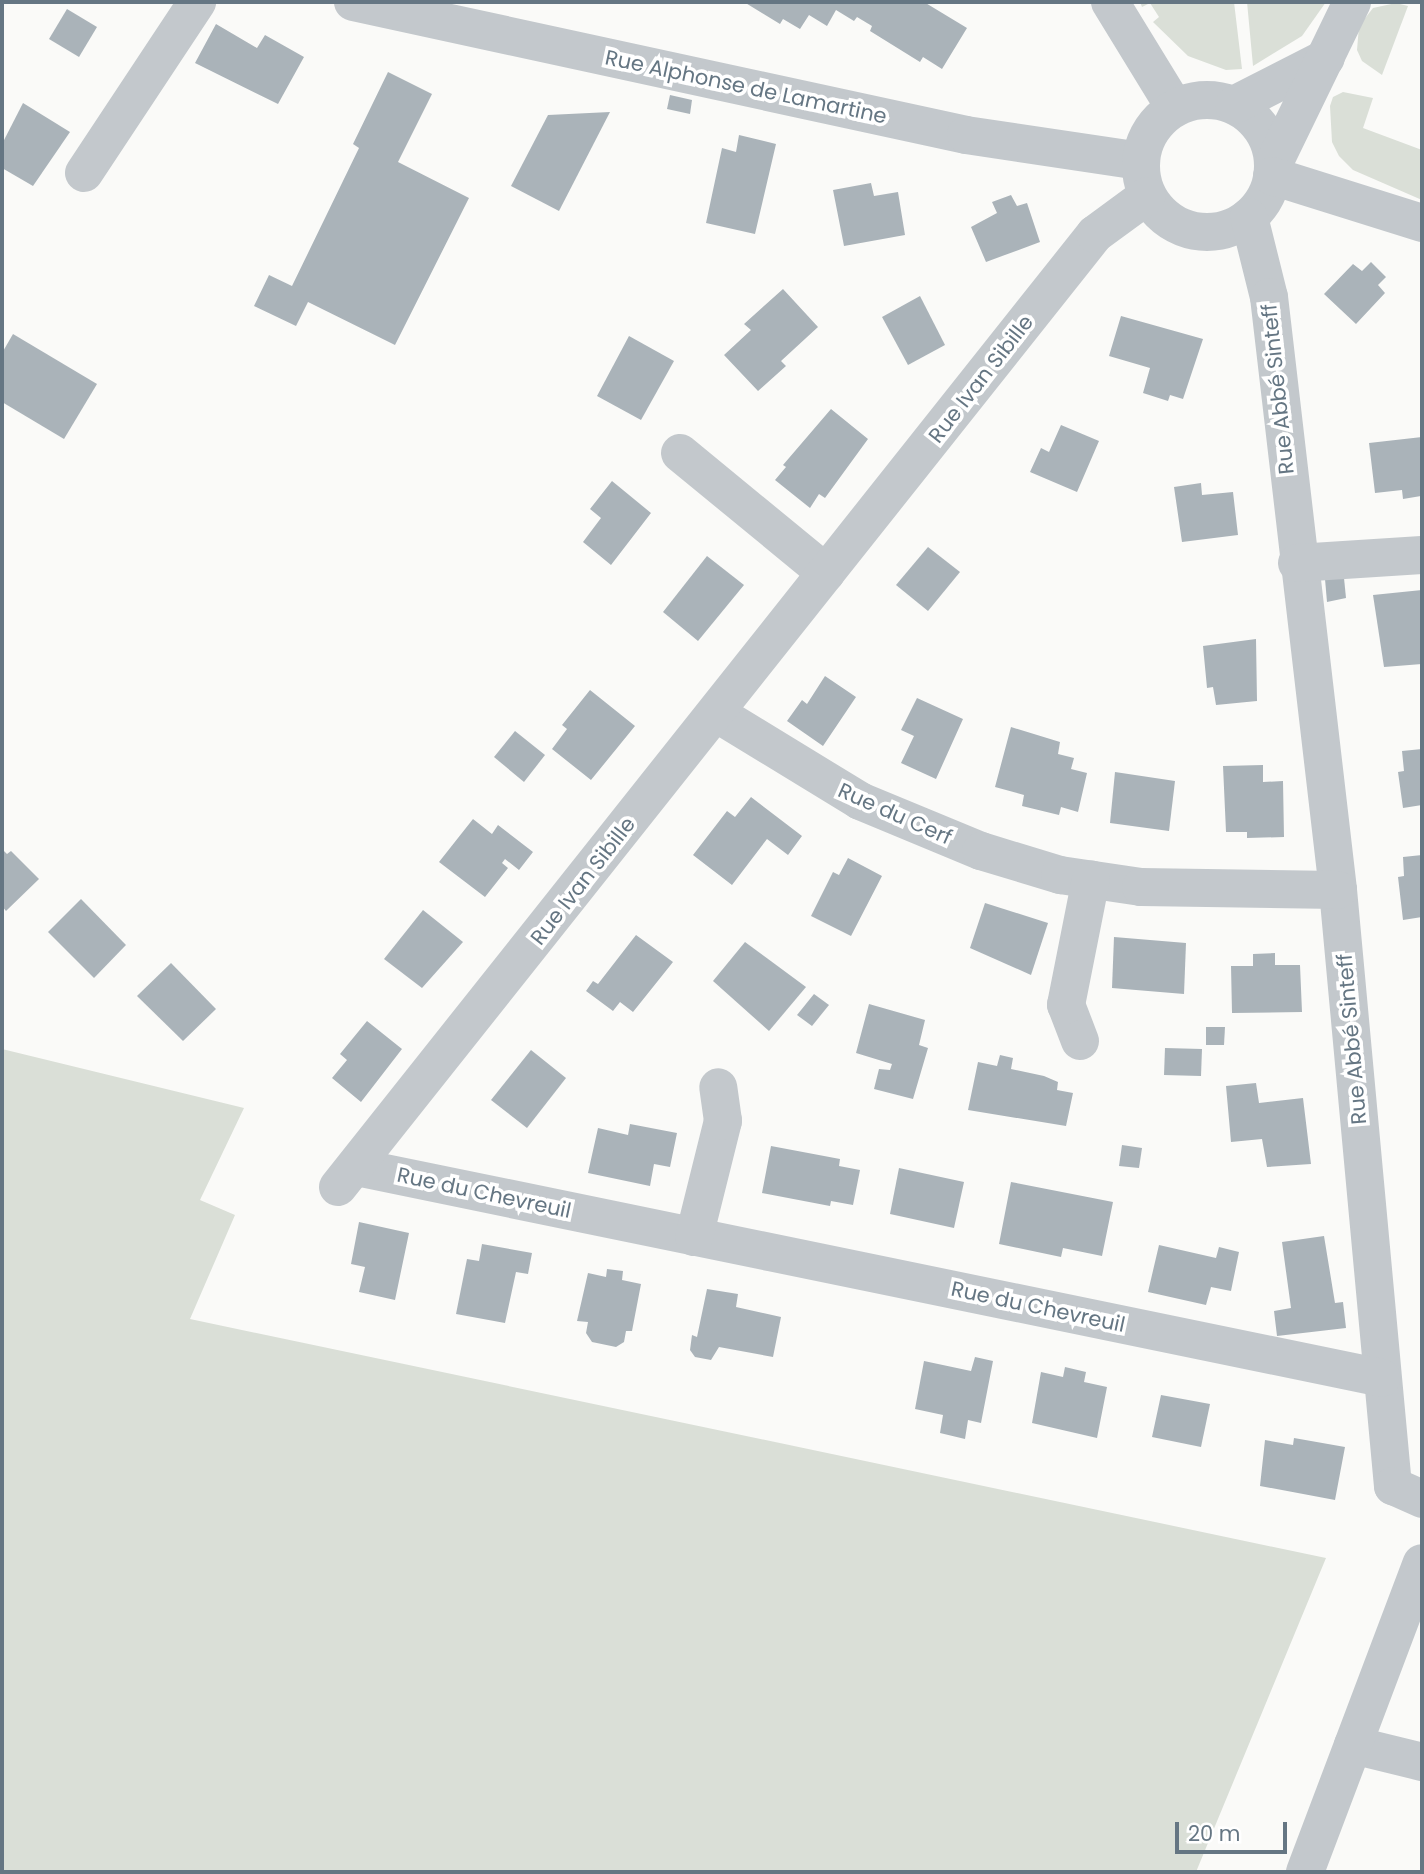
<!DOCTYPE html>
<html>
<head>
<meta charset="utf-8">
<style>
  body { margin:0 }
  #map { position:relative; width:1424px; height:1874px; overflow:hidden; background:#fafaf8; font-family:Poppins,sans-serif }
  div>[style] { position:absolute }
  .green>* { inset:0; background:#dadfd7 }
  .building>* { inset:0; background:#aab3b9 }
  .minor>* { height:38px; margin:-19px; padding:0 19px; transform-origin:19px; border-radius:19px; background:#c3c8cc }
  .minor>.ring { margin:-19px; padding:0; box-sizing:content-box; background:none; border:38px solid #c3c8cc; border-radius:50% }
  span { translate:-50% -50%; white-space:nowrap; text-align:center; line-height:1.15; -webkit-text-stroke:7px #fff; paint-order:stroke }
  .street-label { font-size:21px; color:#657683 }
  .frame { position:absolute; inset:0; border:4px solid #657683; pointer-events:none }
  .scale { position:absolute; left:1175px; top:1822px; width:112px; height:32px; box-sizing:border-box; border:4px solid #657683; border-top:0; padding-left:9px; font-size:21px; line-height:24px; white-space:nowrap; color:#657683; -webkit-text-stroke:5px #fff; paint-order:stroke }
</style>
</head>
<body>
<div id="map">
  <div class="green">
    <i style="clip-path:polygon(1140px 2px,1234px 2px,1242px 69px,1226px 70px,1188px 56px,1153px 22px,1159px 17px,1150px 3px,1142px 7px)"></i>
    <i style="clip-path:polygon(1247px 2px,1326px 2px,1302px 36px,1253px 66px)"></i>
    <i style="clip-path:polygon(1396px 3px,1408px 6px,1382px 75px,1362px 61px,1357px 50px,1359px 26px,1373px 8px)"></i>
    <i style="clip-path:polygon(1343px 92px,1373px 98px,1363px 128px,1422px 150px,1422px 200px,1353px 170px,1339px 156px,1332px 142px,1330px 106px,1333px 97px)"></i>
    <i style="clip-path:polygon(2px 1049px,244px 1108px,200px 1200px,235px 1215px,190px 1319px,1326px 1558px,1196px 1872px,2px 1872px)"></i>
  </div>
  <div class="building">
    <i style="clip-path:polygon(744px 2px,924px 2px,967px 28px,942px 69px,923px 57px,920px 62px,870px 31px,872px 26px,857px 17px,854px 21px,836px 10px,827px 26px,809px 15px,800px 29px,783px 19px,780px 24px)"></i>
    <i style="clip-path:polygon(67px 9px,97px 27px,79px 57px,49px 39px)"></i>
    <i style="clip-path:polygon(216px 24px,257px 48px,265px 35px,304px 57px,278px 104px,195px 63px)"></i>
    <i style="clip-path:polygon(388px 72px,432px 94px,398px 162px,469px 198px,395px 345px,308px 302px,296px 326px,254px 306px,269px 275px,292px 286px,359px 148px,353px 144px)"></i>
    <i style="clip-path:polygon(670px 95px,692px 100px,690px 114px,667px 109px)"></i>
    <i style="clip-path:polygon(23px 103px,70px 132px,33px 186px,2px 168px,2px 144px)"></i>
    <i style="clip-path:polygon(610px 112px,559px 211px,511px 186px,548px 115px)"></i>
    <i style="clip-path:polygon(739px 135px,776px 144px,755px 234px,706px 223px,722px 148px,736px 152px)"></i>
    <i style="clip-path:polygon(871px 183px,874px 196px,898px 192px,905px 235px,844px 246px,833px 190px)"></i>
    <i style="clip-path:polygon(1011px 195px,1017px 206px,1027px 203px,1040px 242px,986px 262px,971px 227px,997px 213px,992px 202px)"></i>
    <i style="clip-path:polygon(1371px 262px,1386px 277px,1378px 285px,1385px 293px,1356px 324px,1324px 294px,1353px 264px,1362px 271px)"></i>
    <i style="clip-path:polygon(783px 289px,818px 327px,781px 361px,786px 366px,758px 391px,724px 355px,751px 330px,744px 324px)"></i>
    <i style="clip-path:polygon(920px 296px,945px 345px,908px 365px,882px 317px)"></i>
    <i style="clip-path:polygon(1121px 316px,1203px 339px,1183px 399px,1170px 395px,1168px 401px,1143px 393px,1150px 368px,1109px 356px)"></i>
    <i style="clip-path:polygon(13px 334px,97px 384px,64px 439px,2px 402px,2px 353px)"></i>
    <i style="clip-path:polygon(629px 336px,674px 361px,641px 420px,597px 396px)"></i>
    <i style="clip-path:polygon(831px 409px,868px 439px,825px 498px,819px 494px,810px 508px,775px 480px,786px 467px,783px 465px)"></i>
    <i style="clip-path:polygon(1061px 425px,1099px 441px,1077px 492px,1030px 472px,1041px 448px,1049px 452px)"></i>
    <i style="clip-path:polygon(1422px 437px,1421px 496px,1403px 499px,1402px 490px,1375px 493px,1369px 443px)"></i>
    <i style="clip-path:polygon(612px 481px,651px 513px,611px 565px,583px 542px,601px 518px,590px 509px)"></i>
    <i style="clip-path:polygon(1201px 483px,1202px 495px,1233px 492px,1238px 535px,1182px 542px,1174px 487px)"></i>
    <i style="clip-path:polygon(928px 547px,960px 572px,928px 611px,896px 585px)"></i>
    <i style="clip-path:polygon(707px 556px,744px 585px,698px 641px,663px 612px)"></i>
    <i style="clip-path:polygon(1344px 578px,1346px 598px,1327px 602px,1325px 579px)"></i>
    <i style="clip-path:polygon(1422px 590px,1422px 664px,1384px 667px,1373px 595px)"></i>
    <i style="clip-path:polygon(1256px 639px,1257px 701px,1216px 705px,1213px 687px,1207px 688px,1203px 646px)"></i>
    <i style="clip-path:polygon(825px 676px,856px 697px,823px 746px,787px 721px,802px 700px,807px 704px)"></i>
    <i style="clip-path:polygon(590px 690px,635px 726px,591px 780px,552px 749px,567px 729px,562px 725px)"></i>
    <i style="clip-path:polygon(917px 698px,963px 719px,936px 779px,901px 763px,914px 736px,901px 730px)"></i>
    <i style="clip-path:polygon(1011px 727px,1060px 742px,1058px 754px,1074px 758px,1071px 769px,1087px 773px,1078px 812px,1061px 807px,1059px 815px,1022px 806px,1024px 795px,995px 787px)"></i>
    <i style="clip-path:polygon(515px 731px,545px 755px,524px 782px,494px 757px)"></i>
    <i style="clip-path:polygon(1422px 749px,1422px 805px,1403px 808px,1398px 772px,1404px 771px,1402px 751px)"></i>
    <i style="clip-path:polygon(1263px 765px,1263px 782px,1283px 781px,1284px 837px,1247px 838px,1247px 832px,1226px 832px,1223px 766px)"></i>
    <i style="clip-path:polygon(1115px 772px,1175px 781px,1169px 831px,1110px 823px)"></i>
    <i style="clip-path:polygon(751px 797px,802px 836px,788px 855px,767px 839px,732px 885px,693px 855px,727px 811px,735px 817px)"></i>
    <i style="clip-path:polygon(473px 819px,492px 834px,498px 825px,533px 852px,519px 870px,505px 859px,502px 863px,508px 868px,485px 897px,439px 862px)"></i>
    <i style="clip-path:polygon(2px 849px,7px 854px,11px 851px,39px 879px,6px 911px,2px 906px)"></i>
    <i style="clip-path:polygon(1422px 855px,1422px 917px,1403px 920px,1398px 877px,1404px 876px,1403px 857px)"></i>
    <i style="clip-path:polygon(848px 858px,882px 876px,851px 936px,811px 916px,833px 872px,839px 875px)"></i>
    <i style="clip-path:polygon(81px 899px,126px 945px,94px 978px,48px 932px)"></i>
    <i style="clip-path:polygon(985px 903px,1048px 923px,1031px 975px,970px 948px)"></i>
    <i style="clip-path:polygon(423px 910px,463px 942px,422px 988px,384px 959px)"></i>
    <i style="clip-path:polygon(636px 935px,673px 962px,633px 1012px,620px 1002px,613px 1011px,586px 991px,593px 981px,598px 984px)"></i>
    <i style="clip-path:polygon(1114px 937px,1186px 943px,1184px 994px,1112px 988px)"></i>
    <i style="clip-path:polygon(745px 942px,806px 987px,769px 1031px,713px 981px)"></i>
    <i style="clip-path:polygon(1275px 953px,1275px 965px,1300px 965px,1302px 1012px,1232px 1013px,1231px 966px,1253px 966px,1253px 954px)"></i>
    <i style="clip-path:polygon(171px 963px,216px 1009px,183px 1041px,137px 996px)"></i>
    <i style="clip-path:polygon(814px 994px,829px 1005px,812px 1026px,797px 1015px)"></i>
    <i style="clip-path:polygon(869px 1004px,925px 1020px,919px 1045px,928px 1048px,913px 1099px,874px 1089px,879px 1069px,890px 1070px,892px 1064px,856px 1053px)"></i>
    <i style="clip-path:polygon(367px 1021px,402px 1049px,361px 1102px,332px 1078px,347px 1060px,340px 1054px)"></i>
    <i style="clip-path:polygon(1206px 1027px,1225px 1027px,1224px 1045px,1206px 1045px)"></i>
    <i style="clip-path:polygon(1165px 1048px,1202px 1049px,1201px 1076px,1164px 1075px)"></i>
    <i style="clip-path:polygon(531px 1050px,566px 1078px,527px 1128px,491px 1100px)"></i>
    <i style="clip-path:polygon(1000px 1055px,1013px 1058px,1011px 1069px,1044px 1076px,1058px 1082px,1057px 1090px,1073px 1093px,1066px 1126px,968px 1110px,978px 1062px,997px 1066px)"></i>
    <i style="clip-path:polygon(1256px 1083px,1259px 1103px,1303px 1098px,1311px 1164px,1267px 1167px,1262px 1139px,1231px 1142px,1226px 1086px)"></i>
    <i style="clip-path:polygon(630px 1124px,677px 1133px,670px 1167px,654px 1164px,650px 1186px,588px 1173px,598px 1128px,628px 1135px)"></i>
    <i style="clip-path:polygon(1122px 1145px,1142px 1148px,1139px 1168px,1119px 1166px)"></i>
    <i style="clip-path:polygon(771px 1146px,840px 1159px,839px 1166px,860px 1170px,853px 1205px,831px 1201px,830px 1206px,762px 1193px)"></i>
    <i style="clip-path:polygon(899px 1168px,964px 1182px,954px 1228px,890px 1214px)"></i>
    <i style="clip-path:polygon(1011px 1182px,1113px 1202px,1102px 1256px,1063px 1248px,1061px 1257px,999px 1244px)"></i>
    <i style="clip-path:polygon(359px 1222px,409px 1233px,395px 1300px,359px 1292px,365px 1267px,351px 1264px)"></i>
    <i style="clip-path:polygon(1324px 1236px,1335px 1303px,1343px 1302px,1346px 1328px,1277px 1336px,1274px 1311px,1291px 1308px,1282px 1242px)"></i>
    <i style="clip-path:polygon(482px 1244px,532px 1253px,528px 1274px,516px 1272px,505px 1323px,456px 1314px,467px 1259px,479px 1261px)"></i>
    <i style="clip-path:polygon(1159px 1245px,1216px 1258px,1219px 1247px,1239px 1252px,1231px 1291px,1211px 1287px,1206px 1305px,1148px 1292px)"></i>
    <i style="clip-path:polygon(607px 1269px,623px 1271px,622px 1280px,641px 1284px,632px 1331px,626px 1331px,624px 1342px,616px 1347px,592px 1342px,586px 1333px,588px 1322px,577px 1321px,588px 1273px,606px 1277px)"></i>
    <i style="clip-path:polygon(707px 1289px,738px 1294px,736px 1307px,781px 1317px,773px 1357px,719px 1347px,711px 1360px,695px 1357px,690px 1350px,692px 1335px,697px 1337px)"></i>
    <i style="clip-path:polygon(975px 1357px,993px 1361px,981px 1423px,968px 1420px,965px 1439px,940px 1433px,943px 1415px,915px 1409px,924px 1361px,971px 1371px)"></i>
    <i style="clip-path:polygon(1065px 1367px,1086px 1372px,1084px 1382px,1107px 1387px,1097px 1438px,1032px 1423px,1041px 1372px,1063px 1377px)"></i>
    <i style="clip-path:polygon(1161px 1395px,1210px 1404px,1201px 1447px,1152px 1437px)"></i>
    <i style="clip-path:polygon(1294px 1438px,1345px 1447px,1335px 1500px,1260px 1486px,1265px 1440px,1293px 1445px)"></i>
  </div>
  <div class="minor">
    <i style="left:353px;top:2px;width:627px;rotate:12.24deg"></i>
    <i style="left:966px;top:135px;width:177px;rotate:8.5deg"></i>
    <i style="left:1110px;top:2px;width:124px;rotate:58.5deg"></i>
    <i class="ring" style="left:1141px;top:100px;width:94px;height:94px"></i>
    <i style="left:1234px;top:105px;width:103px;rotate:-27.1deg"></i>
    <i style="left:1273px;top:165px;width:181px;rotate:-64.1deg"></i>
    <i style="left:84px;top:173px;width:205px;rotate:-56.5deg"></i>
    <i style="left:1272px;top:176px;width:157px;rotate:17.4deg"></i>
    <i style="left:1249px;top:217px;width:82px;rotate:76deg"></i>
    <i style="left:1269px;top:297px;width:597px;rotate:83.36deg"></i>
    <i style="left:1338px;top:890px;width:599px;rotate:84.73deg"></i>
    <i style="left:1393px;top:1486px;width:32px;rotate:24deg"></i>
    <i style="left:680px;top:453px;width:189px;rotate:39.4deg"></i>
    <i style="left:1297px;top:563px;width:125px;rotate:-3.7deg"></i>
    <i style="left:716px;top:713px;width:169px;rotate:31.4deg"></i>
    <i style="left:860px;top:801px;width:131px;rotate:22.5deg"></i>
    <i style="left:981px;top:851px;width:83px;rotate:16.9deg"></i>
    <i style="left:1060px;top:875px;width:82px;rotate:8.4deg"></i>
    <i style="left:1141px;top:887px;width:197px;rotate:0.9deg"></i>
    <i style="left:1080px;top:1041px;width:39px;rotate:-111deg"></i>
    <i style="left:1066px;top:1005px;width:128px;rotate:-78.8deg"></i>
    <i style="left:356px;top:1167px;width:1047px;rotate:11.62deg"></i>
    <i style="left:338px;top:1187px;width:1217px;rotate:-51.54deg"></i>
    <i style="left:1095px;top:234px;width:64px;rotate:-36.2deg"></i>
    <i style="left:694px;top:1237px;width:120px;rotate:-76deg"></i>
    <i style="left:723px;top:1121px;width:34px;rotate:-98deg"></i>
    <i style="left:1353px;top:1745px;width:71px;rotate:13.8deg"></i>
    <i style="left:1305px;top:1872px;width:330px;rotate:-69.3deg"></i>
  </div>
  <div class="street-label">
    <span style="left:746px;top:87px;rotate:12deg">Rue Alphonse de Lamartine</span>
    <span style="left:981px;top:379px;rotate:-52deg">Rue Ivan Sibille</span>
    <span style="left:1278px;top:389px;rotate:-96deg">Rue Abbé Sinteff</span>
    <span style="left:895px;top:814px;rotate:24deg">Rue du Cerf</span>
    <span style="left:583px;top:881px;rotate:-52deg">Rue Ivan Sibille</span>
    <span style="left:1352px;top:1039px;rotate:-95deg">Rue Abbé Sinteff</span>
    <span style="left:484px;top:1193px;rotate:12deg">Rue du Chevreuil</span>
    <span style="left:1038px;top:1307px;rotate:12deg">Rue du Chevreuil</span>
  </div>
  <div class="frame"></div>
  <div class="scale">20 m</div>
</div>
</body>
</html>
